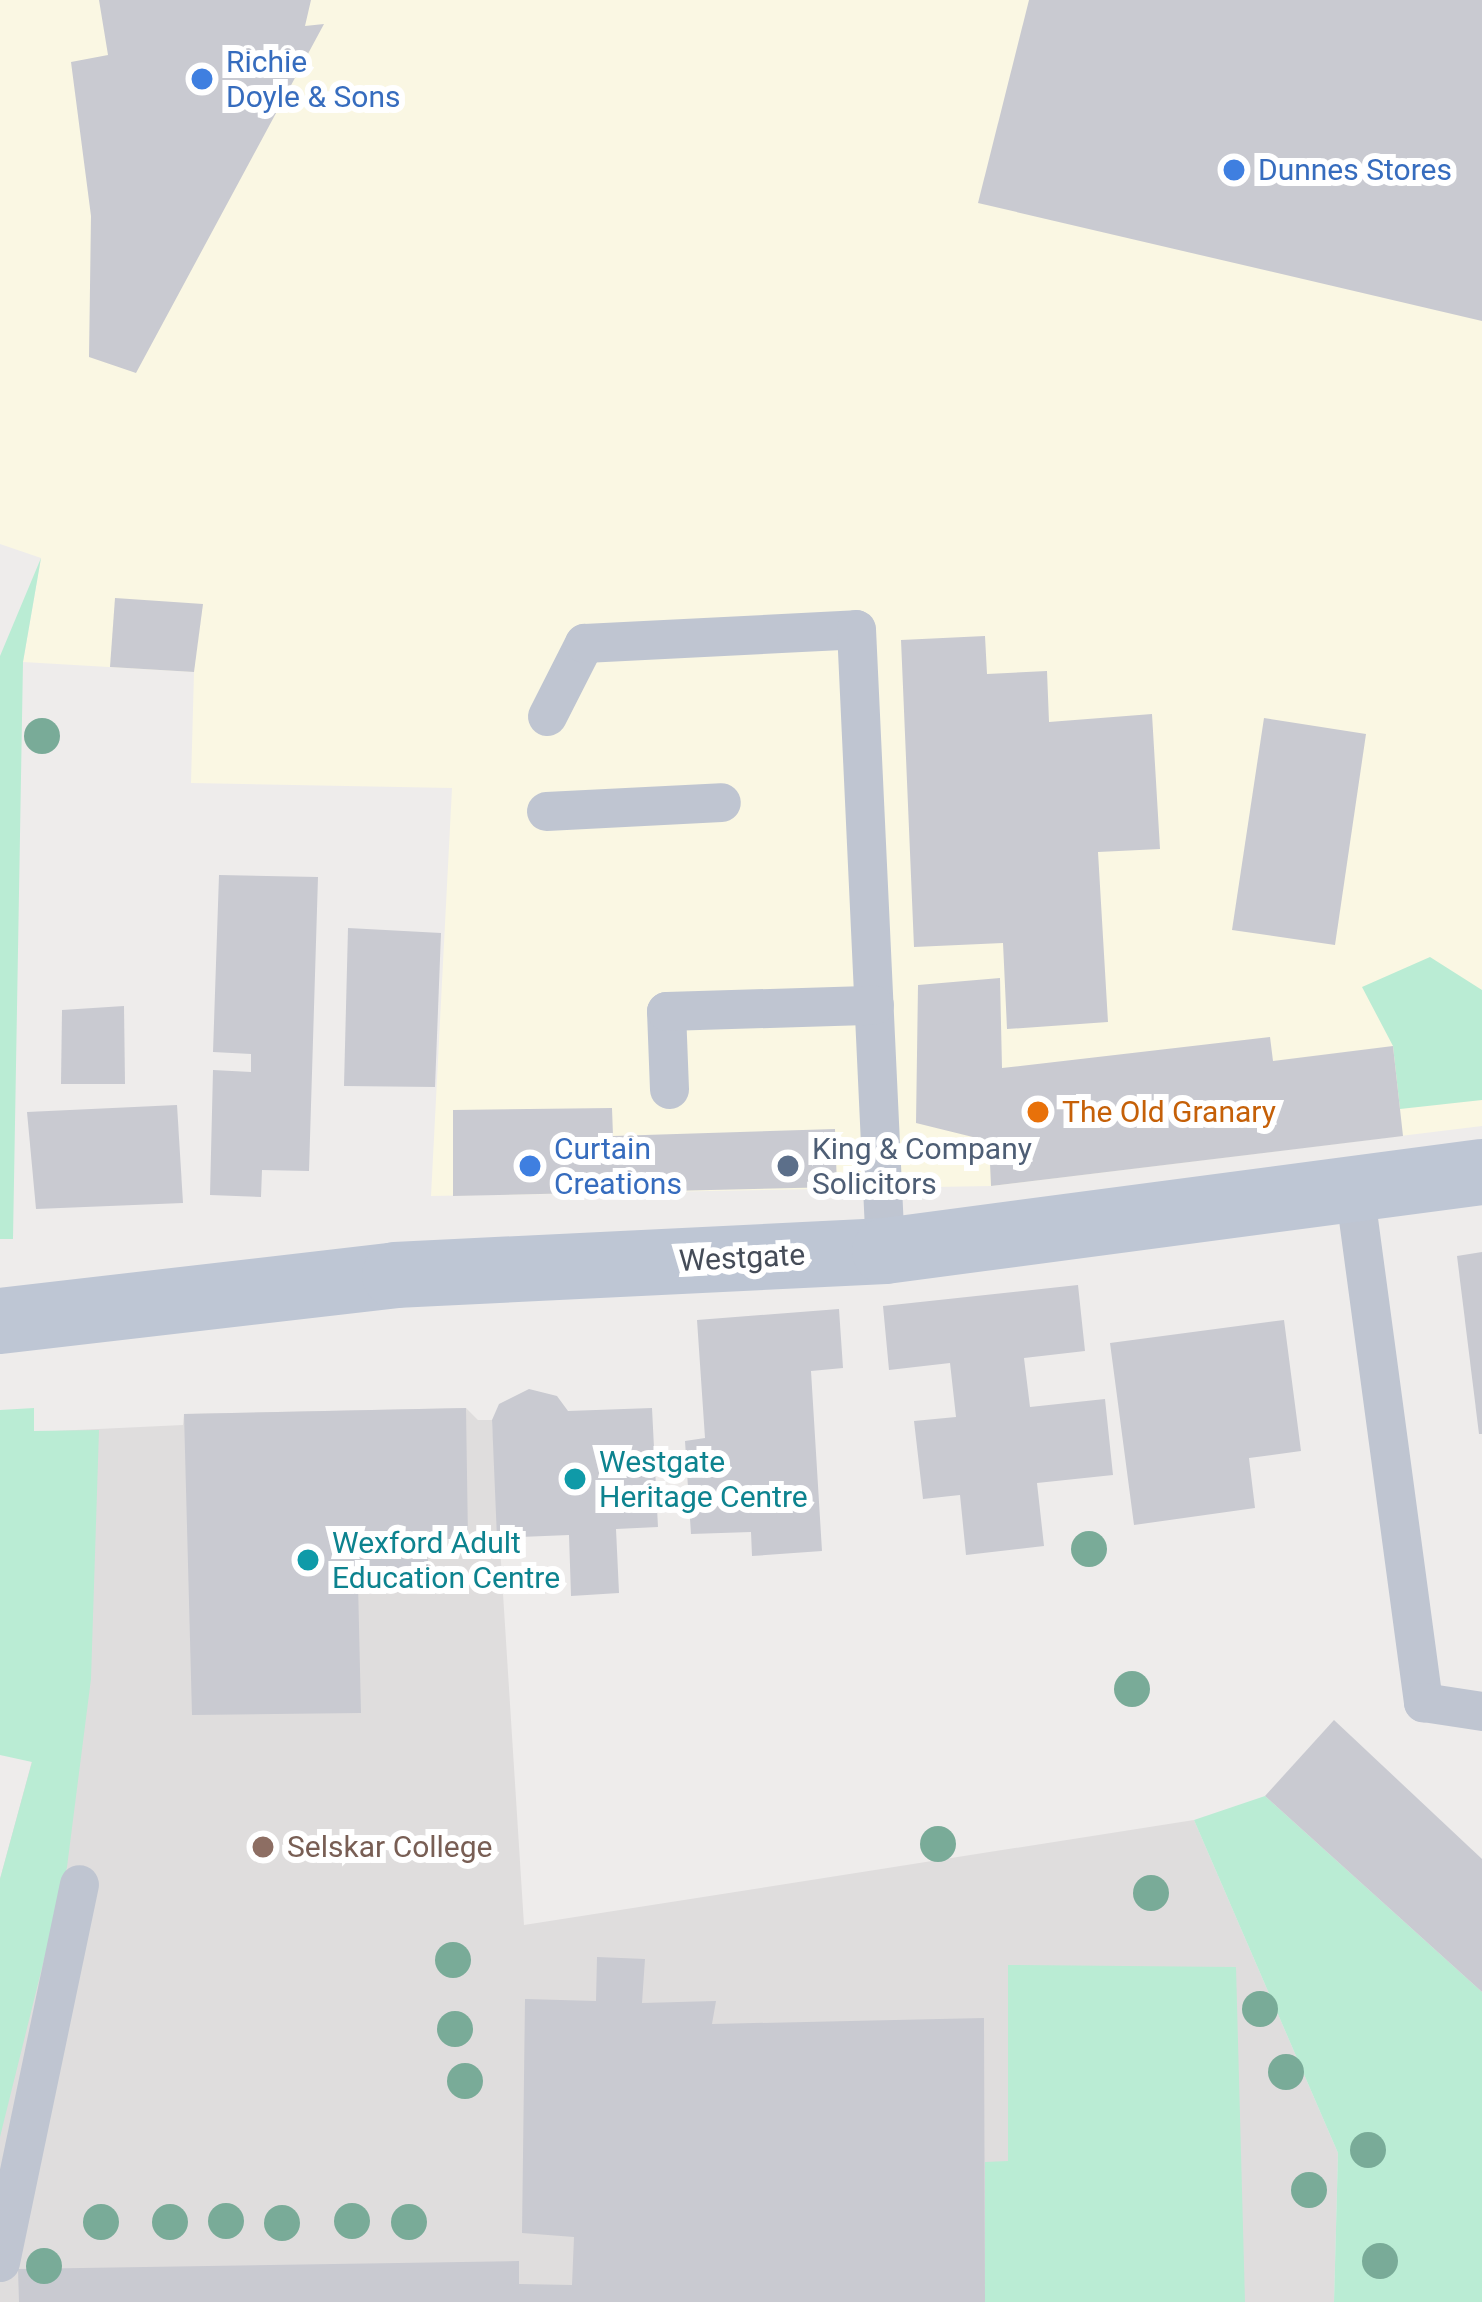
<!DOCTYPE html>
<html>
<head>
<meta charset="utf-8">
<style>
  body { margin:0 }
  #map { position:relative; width:1482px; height:2302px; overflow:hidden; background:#eeeceb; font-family:Roboto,sans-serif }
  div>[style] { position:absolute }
  .commercial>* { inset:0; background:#faf7e3 }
  .education>* { inset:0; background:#dfdddd }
  .green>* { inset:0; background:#baecd4 }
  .building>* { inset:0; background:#c9cad1 }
  .lane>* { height:39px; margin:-19.5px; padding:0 19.5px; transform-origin:19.5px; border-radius:19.5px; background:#bfc5d1 }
  .secondary>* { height:66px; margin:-33px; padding:0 33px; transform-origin:33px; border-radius:33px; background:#bec6d4 }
  .trees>* { width:36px; height:36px; margin:-18px; border-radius:50%; background:#79ab98 }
  .dots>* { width:33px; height:33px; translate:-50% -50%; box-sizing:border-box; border:6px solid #fff; border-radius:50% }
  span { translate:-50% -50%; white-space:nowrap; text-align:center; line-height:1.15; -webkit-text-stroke:12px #fff; paint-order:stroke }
  .shop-label { font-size:30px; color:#366cbe }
  .left { translate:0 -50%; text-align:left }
  .food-label { font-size:30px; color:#c56008 }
  .service-label { font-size:30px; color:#4e5e75 }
  .street-label { font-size:30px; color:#454c58 }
  .culture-label { font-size:30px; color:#0d838f }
  .education-label { font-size:30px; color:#785e54 }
</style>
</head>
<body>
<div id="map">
  <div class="commercial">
    <i style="clip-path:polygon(0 0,1482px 0,1482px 1126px,991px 1186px,431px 1196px,452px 788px,191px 783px,194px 672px,23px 662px,41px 558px,0 544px)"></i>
  </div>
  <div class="education">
    <i style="clip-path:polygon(466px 1408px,478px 1420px,492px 1420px,524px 1925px,1194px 1820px,1338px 2153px,1334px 2302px,0 2302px,0 1879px,32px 1761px,34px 1432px,183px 1425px,184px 1414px)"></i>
  </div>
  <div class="green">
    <i style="clip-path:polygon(41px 558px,23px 662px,13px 1239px,0 1239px,0 656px)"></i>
    <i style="clip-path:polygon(1430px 957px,1482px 990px,1482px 1100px,1400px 1109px,1393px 1046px,1362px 987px)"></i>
    <i style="clip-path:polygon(34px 1408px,34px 1431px,99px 1430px,91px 1679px,67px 1867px,0 2137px,0 1879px,32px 1762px,0 1755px,0 1410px)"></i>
    <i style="clip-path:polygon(1265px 1796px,1482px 1992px,1482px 2302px,1334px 2302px,1338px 2153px,1194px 1820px)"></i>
    <i style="clip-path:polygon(1008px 1965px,1236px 1967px,1245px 2302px,985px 2302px,985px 2162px,1008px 2161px)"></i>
  </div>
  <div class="building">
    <i style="clip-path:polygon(99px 0,311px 0,305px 26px,324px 24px,136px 373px,89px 357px,91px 216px,71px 62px,108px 55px)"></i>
    <i style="clip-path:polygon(1029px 0,1482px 0,1482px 321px,978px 203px)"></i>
    <i style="clip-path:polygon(115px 598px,203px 604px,194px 672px,110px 667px)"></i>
    <i style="clip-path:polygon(985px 636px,987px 674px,1047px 671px,1049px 722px,1152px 714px,1160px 849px,1098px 852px,1108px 1022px,1007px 1029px,1003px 943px,914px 947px,901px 640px)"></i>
    <i style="clip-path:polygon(1264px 718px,1366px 734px,1335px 945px,1232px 930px)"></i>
    <i style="clip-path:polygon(219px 875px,318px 877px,309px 1171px,262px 1170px,261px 1197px,210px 1195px,213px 1070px,251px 1072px,251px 1054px,213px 1052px)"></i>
    <i style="clip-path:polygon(348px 928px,441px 933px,435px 1087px,344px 1086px)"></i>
    <i style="clip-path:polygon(1000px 978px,1002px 1068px,1270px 1037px,1273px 1061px,1393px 1046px,1403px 1136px,991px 1186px,989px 1141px,916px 1123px,918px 985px)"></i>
    <i style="clip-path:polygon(124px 1006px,125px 1084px,61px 1084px,62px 1010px)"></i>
    <i style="clip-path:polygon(177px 1105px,183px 1203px,36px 1209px,27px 1112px)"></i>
    <i style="clip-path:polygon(612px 1108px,613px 1136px,835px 1129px,837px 1187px,453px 1196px,453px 1110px)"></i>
    <i style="clip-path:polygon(1482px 1252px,1482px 1434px,1479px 1434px,1457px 1256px)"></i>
    <i style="clip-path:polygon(1078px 1285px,1085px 1351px,1024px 1358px,1030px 1407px,1105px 1399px,1113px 1475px,1037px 1483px,1044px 1546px,966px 1555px,960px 1495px,923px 1499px,914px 1421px,956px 1417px,950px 1363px,889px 1370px,883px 1306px)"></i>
    <i style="clip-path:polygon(839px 1309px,843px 1368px,811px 1371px,822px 1551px,752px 1556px,751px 1532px,691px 1534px,685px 1441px,705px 1438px,697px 1320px)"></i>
    <i style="clip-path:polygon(1284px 1320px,1301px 1451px,1249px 1458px,1255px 1508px,1134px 1525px,1110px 1343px)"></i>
    <i style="clip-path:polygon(529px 1389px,557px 1396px,568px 1411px,652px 1408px,658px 1527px,616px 1529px,619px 1593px,571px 1596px,569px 1535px,497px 1538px,492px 1420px,499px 1404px)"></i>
    <i style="clip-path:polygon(466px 1408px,468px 1539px,428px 1539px,428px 1581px,358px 1583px,361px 1713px,192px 1715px,184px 1414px)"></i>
    <i style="clip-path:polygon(1334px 1720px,1482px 1859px,1482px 1992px,1265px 1796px)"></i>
    <i style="clip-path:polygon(597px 1957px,645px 1959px,642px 2003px,716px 2001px,712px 2024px,984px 2018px,985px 2302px,19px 2302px,18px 2269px,519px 2261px,519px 2284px,572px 2285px,574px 2237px,522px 2233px,525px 1999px,596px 2001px)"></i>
  </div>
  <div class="lane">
    <i style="left:547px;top:716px;width:82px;rotate:-63.1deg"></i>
    <i style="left:584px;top:643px;width:272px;rotate:-2.9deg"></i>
    <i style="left:856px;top:629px;width:623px;rotate:87.33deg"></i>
    <i style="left:546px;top:811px;width:175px;rotate:-2.9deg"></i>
    <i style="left:669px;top:1089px;width:78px;rotate:-92.2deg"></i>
    <i style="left:666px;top:1011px;width:208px;rotate:-1.7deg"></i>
    <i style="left:1354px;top:1189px;width:518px;rotate:82.34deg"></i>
    <i style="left:1423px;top:1702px;width:60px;rotate:8.7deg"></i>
    <i style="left:0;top:2262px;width:386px;rotate:-78.2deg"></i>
  </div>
  <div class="secondary">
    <i style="left:0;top:1321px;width:398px;rotate:-6.6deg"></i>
    <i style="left:395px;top:1275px;width:491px;rotate:-2.8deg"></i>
    <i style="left:885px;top:1251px;width:602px;rotate:-7.54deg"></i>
  </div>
  <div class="trees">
    <i style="left:42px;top:736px"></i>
    <i style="left:1089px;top:1549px"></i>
    <i style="left:1132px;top:1689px"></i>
    <i style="left:938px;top:1844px"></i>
    <i style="left:1151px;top:1893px"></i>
    <i style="left:453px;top:1960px"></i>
    <i style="left:1260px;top:2009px"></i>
    <i style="left:455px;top:2029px"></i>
    <i style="left:1286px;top:2072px"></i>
    <i style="left:465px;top:2081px"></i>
    <i style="left:1368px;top:2150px"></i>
    <i style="left:1309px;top:2190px"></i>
    <i style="left:226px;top:2221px"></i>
    <i style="left:352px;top:2221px"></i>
    <i style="left:101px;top:2222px"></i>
    <i style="left:170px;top:2222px"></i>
    <i style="left:409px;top:2222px"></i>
    <i style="left:282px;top:2223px"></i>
    <i style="left:1380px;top:2261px"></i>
    <i style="left:44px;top:2266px"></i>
  </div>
  <div class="dots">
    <i style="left:202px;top:79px;background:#3f7fe0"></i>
    <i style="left:1234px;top:170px;background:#3f7fe0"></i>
    <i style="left:1038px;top:1112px;background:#e8710a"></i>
    <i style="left:530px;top:1166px;background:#3f7fe0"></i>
    <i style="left:788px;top:1166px;background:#5c6f8a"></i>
    <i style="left:575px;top:1479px;background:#0f9aa8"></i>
    <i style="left:308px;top:1560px;background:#0f9aa8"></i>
    <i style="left:263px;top:1847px;background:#8d6e63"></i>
  </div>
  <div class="shop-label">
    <span class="left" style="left:226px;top:79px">Richie<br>Doyle &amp; Sons</span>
    <span class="left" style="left:1258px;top:170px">Dunnes Stores</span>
    <span class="left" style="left:554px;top:1166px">Curtain<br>Creations</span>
  </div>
  <div class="food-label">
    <span class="left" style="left:1062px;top:1112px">The Old Granary</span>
  </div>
  <div class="service-label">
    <span class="left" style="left:812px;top:1166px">King &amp; Company<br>Solicitors</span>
  </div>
  <div class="street-label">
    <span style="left:742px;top:1258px;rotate:-3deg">Westgate</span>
  </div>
  <div class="culture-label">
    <span class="left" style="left:599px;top:1479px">Westgate<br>Heritage Centre</span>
    <span class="left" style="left:332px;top:1560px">Wexford Adult<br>Education Centre</span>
  </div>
  <div class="education-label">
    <span class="left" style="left:287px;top:1847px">Selskar College</span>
  </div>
</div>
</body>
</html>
